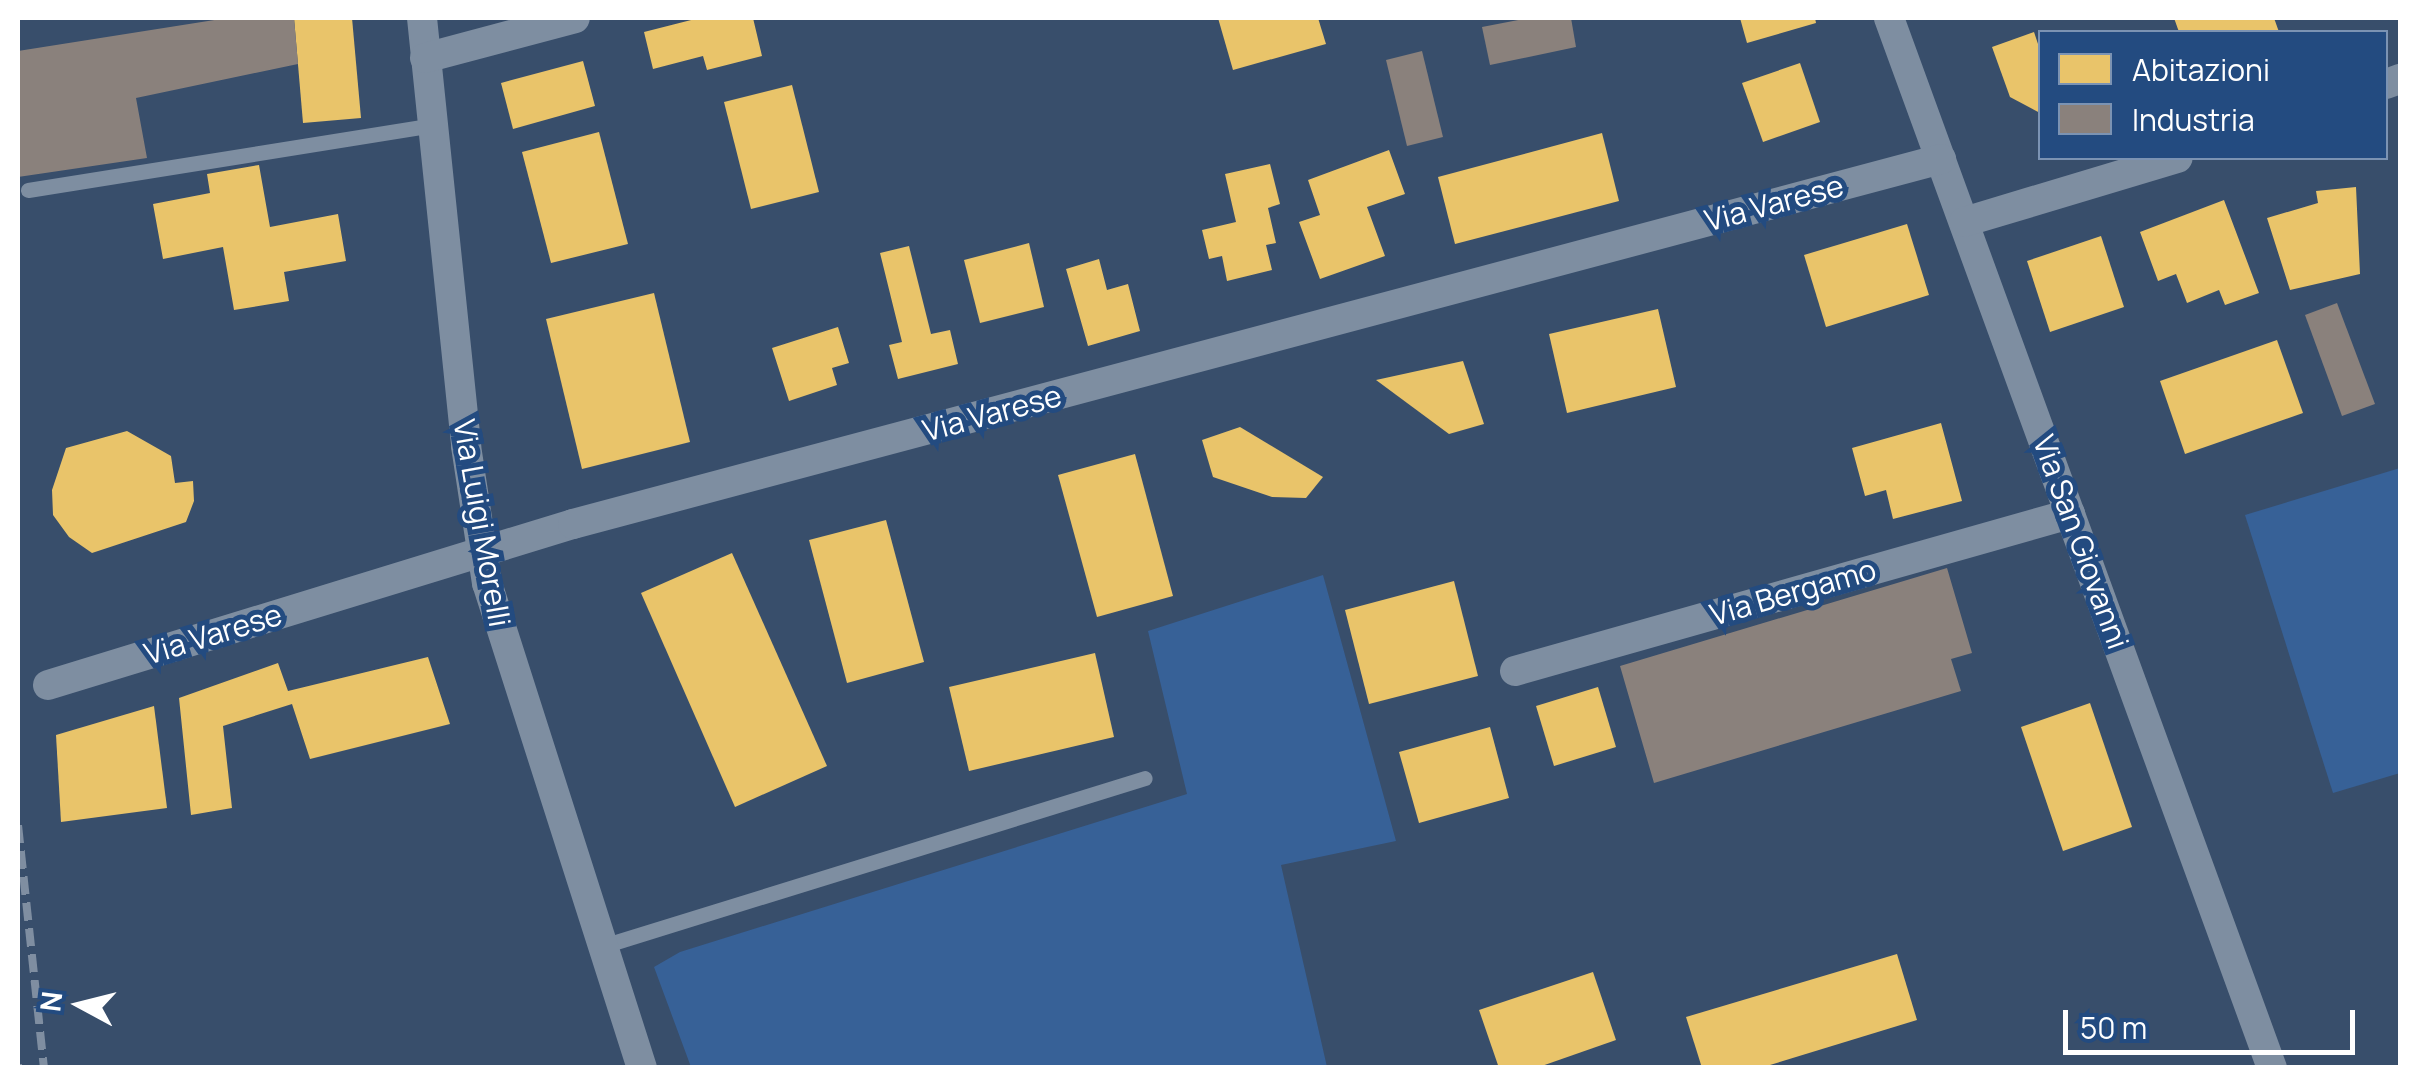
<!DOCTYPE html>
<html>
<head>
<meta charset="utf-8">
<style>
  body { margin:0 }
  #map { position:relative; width:2418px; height:1085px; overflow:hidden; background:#384e6b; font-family:Manrope,sans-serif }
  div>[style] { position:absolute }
  .green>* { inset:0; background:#376197 }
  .homes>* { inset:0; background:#e9c46a }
  .industry>* { inset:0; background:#8a817c }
  .service>* { height:15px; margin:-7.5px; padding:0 7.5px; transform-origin:7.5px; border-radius:7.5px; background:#7e8ea1 }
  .minor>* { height:30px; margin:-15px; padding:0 15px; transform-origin:15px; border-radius:15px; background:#7e8ea1 }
  .rail>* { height:8px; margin-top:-4px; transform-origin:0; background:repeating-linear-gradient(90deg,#7f8ea1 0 18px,transparent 0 26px) }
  span { translate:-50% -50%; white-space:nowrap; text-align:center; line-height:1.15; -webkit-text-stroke:10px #234b80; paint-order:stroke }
  .street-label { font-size:30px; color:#fff }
  .frame { position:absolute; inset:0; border:20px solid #fff; pointer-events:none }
  .legend { position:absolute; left:2038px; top:30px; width:350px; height:130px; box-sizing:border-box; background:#234b80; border:2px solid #7b93b3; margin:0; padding:12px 18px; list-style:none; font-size:30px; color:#fff }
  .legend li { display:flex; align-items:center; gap:20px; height:50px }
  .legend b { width:50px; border:2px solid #7b93b3 }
  .north { position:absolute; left:30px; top:955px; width:100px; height:100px; -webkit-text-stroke:8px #234b80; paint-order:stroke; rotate:277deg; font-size:28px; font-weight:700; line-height:40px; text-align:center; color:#fff }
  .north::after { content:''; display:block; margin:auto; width:35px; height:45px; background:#fff; clip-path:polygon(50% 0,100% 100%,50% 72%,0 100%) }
  .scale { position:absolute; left:2063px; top:1010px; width:292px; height:45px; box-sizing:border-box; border:5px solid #fff; border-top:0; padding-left:12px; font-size:30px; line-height:35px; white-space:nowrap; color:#fff; -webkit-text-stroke:8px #234b80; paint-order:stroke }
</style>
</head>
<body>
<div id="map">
  <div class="green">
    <i style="clip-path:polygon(2400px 468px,2400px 773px,2333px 793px,2245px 515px)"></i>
    <i style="clip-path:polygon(1323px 575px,1396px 841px,1281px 865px,1327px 1067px,691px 1067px,654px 967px,680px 952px,1187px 794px,1148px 631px)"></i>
  </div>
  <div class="homes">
    <i style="clip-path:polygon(294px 18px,352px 18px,361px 118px,303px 123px)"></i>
    <i style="clip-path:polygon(699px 18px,753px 18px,762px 56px,707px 70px,703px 56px,653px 69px,644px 32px)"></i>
    <i style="clip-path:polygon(1218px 18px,1318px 18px,1326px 44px,1233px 70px)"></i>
    <i style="clip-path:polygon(1740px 18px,1815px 18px,1816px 23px,1747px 43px)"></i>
    <i style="clip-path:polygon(2174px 18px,2274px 18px,2279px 32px,2179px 32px)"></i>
    <i style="clip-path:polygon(2034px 32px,2040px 50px,2040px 113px,2010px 97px,1992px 47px)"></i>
    <i style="clip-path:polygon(583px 61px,595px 106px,513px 129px,501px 83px)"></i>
    <i style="clip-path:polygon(1800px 63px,1820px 122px,1763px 142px,1742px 83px)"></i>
    <i style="clip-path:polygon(792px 85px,819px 192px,751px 209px,724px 102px)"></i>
    <i style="clip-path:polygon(599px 132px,628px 244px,551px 263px,522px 152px)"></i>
    <i style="clip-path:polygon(1602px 133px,1619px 201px,1455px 244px,1438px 177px)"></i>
    <i style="clip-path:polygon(1389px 150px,1405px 194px,1367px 207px,1385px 256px,1320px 279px,1299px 222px,1320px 215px,1308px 180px)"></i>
    <i style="clip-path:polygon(1270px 164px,1280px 204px,1268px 208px,1276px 243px,1266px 245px,1272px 270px,1227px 281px,1222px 256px,1209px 259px,1202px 230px,1236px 222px,1225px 174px)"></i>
    <i style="clip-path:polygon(259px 165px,270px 227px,338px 214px,346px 261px,284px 272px,289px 301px,234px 310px,223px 247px,163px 259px,153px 204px,210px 193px,207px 174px)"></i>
    <i style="clip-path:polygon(2356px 187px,2360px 274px,2290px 290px,2267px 218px,2318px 203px,2316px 191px)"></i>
    <i style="clip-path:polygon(2224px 200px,2259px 293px,2225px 305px,2219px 290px,2187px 303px,2176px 274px,2158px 281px,2140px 232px)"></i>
    <i style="clip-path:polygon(1907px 224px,1929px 295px,1826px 327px,1804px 255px)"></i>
    <i style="clip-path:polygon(2101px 236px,2124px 307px,2050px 332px,2027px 261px)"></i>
    <i style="clip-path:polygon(1029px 243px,1044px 307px,980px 323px,964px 260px)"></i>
    <i style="clip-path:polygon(909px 246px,931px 334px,950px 330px,958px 364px,898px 379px,889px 345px,902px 342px,880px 253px)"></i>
    <i style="clip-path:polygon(1099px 259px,1107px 290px,1128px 284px,1140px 331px,1088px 346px,1066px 269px)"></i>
    <i style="clip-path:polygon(654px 293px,690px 442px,582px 469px,546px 319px)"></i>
    <i style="clip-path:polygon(1658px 309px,1676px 387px,1567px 413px,1549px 334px)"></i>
    <i style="clip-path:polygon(838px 327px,849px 363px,832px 368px,837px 385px,789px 401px,772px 348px)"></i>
    <i style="clip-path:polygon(2277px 340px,2303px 413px,2185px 454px,2160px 381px)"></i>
    <i style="clip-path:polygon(1463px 361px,1484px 424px,1449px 434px,1376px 380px)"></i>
    <i style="clip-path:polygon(1941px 423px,1962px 501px,1893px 519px,1886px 490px,1865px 496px,1852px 448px)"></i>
    <i style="clip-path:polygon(1240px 427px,1323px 477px,1306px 498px,1272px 497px,1213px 477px,1202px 440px)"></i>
    <i style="clip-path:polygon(127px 431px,171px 456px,175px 483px,193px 481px,194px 501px,186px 522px,92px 553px,69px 537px,53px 515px,52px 490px,66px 448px)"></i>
    <i style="clip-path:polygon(1135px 454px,1173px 596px,1097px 617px,1058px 475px)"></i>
    <i style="clip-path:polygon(886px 520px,924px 662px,847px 683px,809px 540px)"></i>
    <i style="clip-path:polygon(732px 553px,827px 766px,735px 807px,641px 593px)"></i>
    <i style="clip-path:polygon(1454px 581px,1478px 676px,1369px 704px,1345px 610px)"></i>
    <i style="clip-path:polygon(1095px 653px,1114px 737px,969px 771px,949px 687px)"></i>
    <i style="clip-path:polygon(428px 657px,450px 724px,310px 759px,292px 704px,223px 726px,232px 808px,191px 815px,179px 698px,278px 663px,288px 691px)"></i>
    <i style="clip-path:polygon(1598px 687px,1616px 747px,1554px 766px,1536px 706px)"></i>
    <i style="clip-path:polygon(2090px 703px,2132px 827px,2063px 851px,2021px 727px)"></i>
    <i style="clip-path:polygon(154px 706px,167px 808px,61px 822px,56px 735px)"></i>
    <i style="clip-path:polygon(1490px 727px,1509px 798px,1419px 823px,1399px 752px)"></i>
    <i style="clip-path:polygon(1897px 954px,1917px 1020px,1760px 1068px,1702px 1068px,1686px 1017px)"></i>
    <i style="clip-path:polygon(1593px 972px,1616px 1040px,1536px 1068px,1499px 1068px,1479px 1010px)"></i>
  </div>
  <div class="industry">
    <i style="clip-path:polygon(227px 18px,294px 18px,298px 64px,136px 98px,147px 158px,18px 177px,18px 51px)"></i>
    <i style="clip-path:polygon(1529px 18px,1571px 18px,1576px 47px,1490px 65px,1482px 27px)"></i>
    <i style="clip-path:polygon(1422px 51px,1443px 137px,1407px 146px,1386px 60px)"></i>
    <i style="clip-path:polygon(2337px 303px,2375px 404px,2342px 416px,2305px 315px)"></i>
    <i style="clip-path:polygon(1947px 568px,1972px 653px,1951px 659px,1961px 691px,1654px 783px,1620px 666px)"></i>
  </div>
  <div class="service">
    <i style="left:28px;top:190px;width:410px;rotate:-9.1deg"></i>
    <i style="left:603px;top:946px;width:567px;rotate:-17.22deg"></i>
  </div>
  <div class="minor">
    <i style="left:422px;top:18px;width:430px;rotate:84.1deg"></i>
    <i style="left:466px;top:446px;width:139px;rotate:81.3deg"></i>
    <i style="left:487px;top:583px;width:509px;rotate:72.28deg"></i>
    <i style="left:1889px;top:18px;width:1118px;rotate:69.96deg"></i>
    <i style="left:425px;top:58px;width:155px;rotate:-14.9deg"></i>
    <i style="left:2386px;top:84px;width:15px;rotate:-20deg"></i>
    <i style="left:1964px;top:222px;width:223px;rotate:-16.7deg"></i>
    <i style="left:1515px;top:671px;width:577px;rotate:-15.8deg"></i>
    <i style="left:48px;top:685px;width:549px;rotate:-17.05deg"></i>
    <i style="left:573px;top:524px;width:1416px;rotate:-14.94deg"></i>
  </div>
  <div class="rail">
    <i style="left:18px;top:825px;width:244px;rotate:83.9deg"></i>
    <i style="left:18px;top:1064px;width:4px;rotate:90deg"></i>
  </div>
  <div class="street-label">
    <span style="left:1774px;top:203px;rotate:-15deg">Via Varese</span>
    <span style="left:992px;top:413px;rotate:-15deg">Via Varese</span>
    <span style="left:482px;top:523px;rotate:80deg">Via Luigi Morelli</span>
    <span style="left:2081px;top:542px;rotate:70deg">Via San Giovanni</span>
    <span style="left:1793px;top:592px;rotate:-16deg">Via Bergamo</span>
    <span style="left:213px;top:634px;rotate:-17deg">Via Varese</span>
  </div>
  <div class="frame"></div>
  <ul class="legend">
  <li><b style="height:28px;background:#e9c46a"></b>Abitazioni</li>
  <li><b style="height:28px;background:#8a817c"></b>Industria</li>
  </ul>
  <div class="north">N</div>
  <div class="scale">50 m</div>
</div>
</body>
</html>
